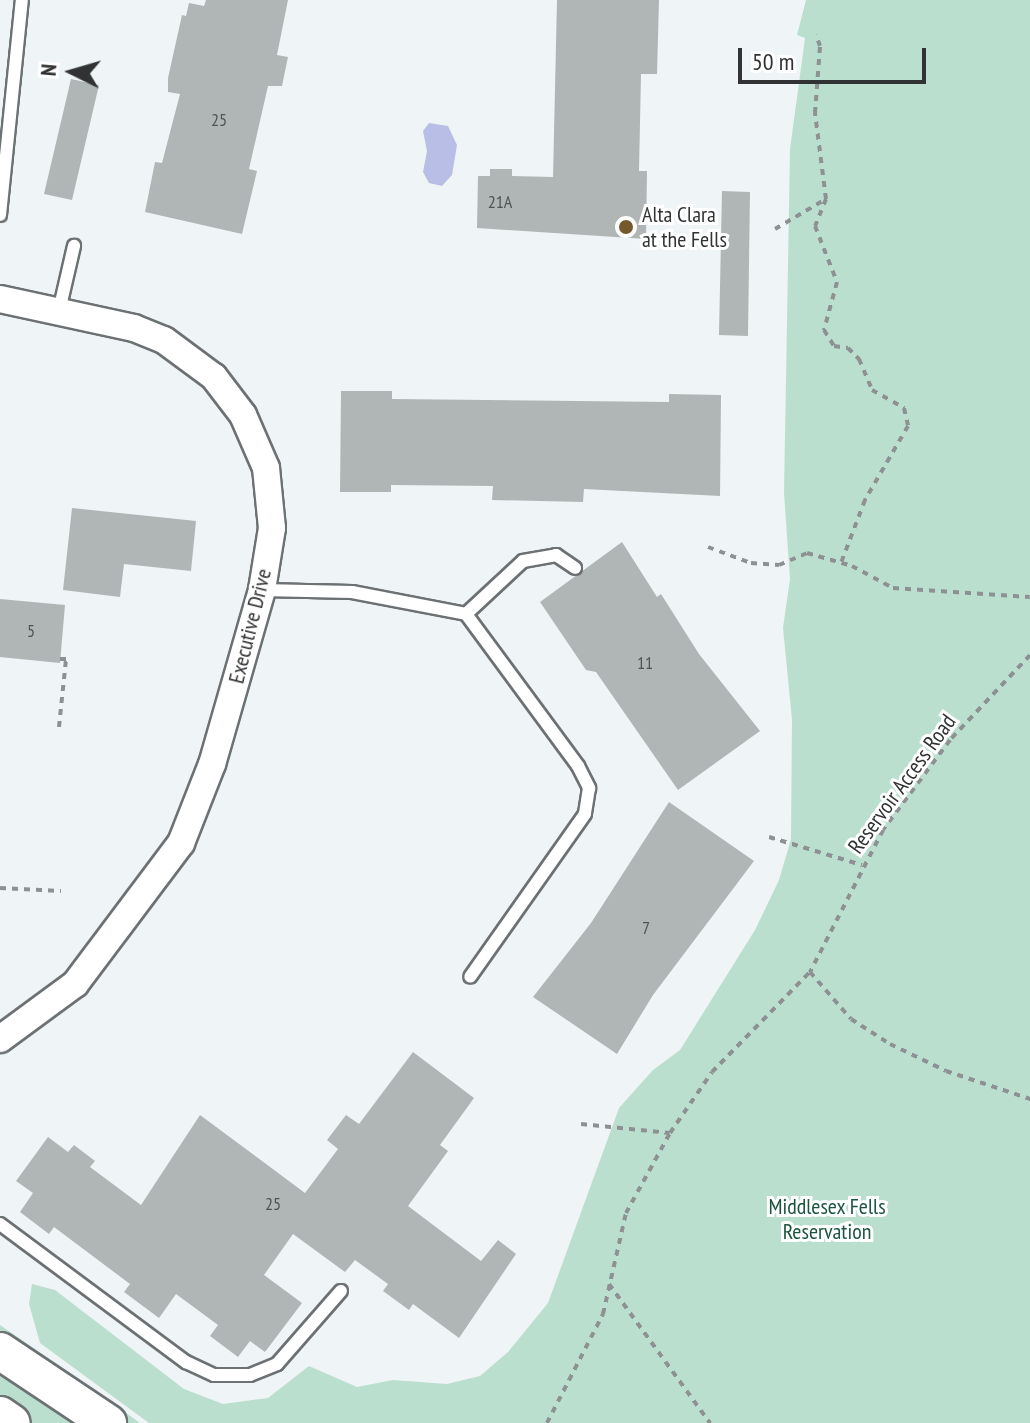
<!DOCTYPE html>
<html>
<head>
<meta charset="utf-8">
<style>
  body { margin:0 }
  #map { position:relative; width:1030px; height:1423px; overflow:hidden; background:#eff4f6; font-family:"PT Sans Narrow",sans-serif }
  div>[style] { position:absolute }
  .green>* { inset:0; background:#bbdfce }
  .water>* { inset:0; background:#b9bee7 }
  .building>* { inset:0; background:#b0b6b6 }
  .path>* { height:4px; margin-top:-2px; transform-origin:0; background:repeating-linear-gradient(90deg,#8e9193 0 6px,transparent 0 12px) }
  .roads { filter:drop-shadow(2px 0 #6c7173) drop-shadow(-2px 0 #6c7173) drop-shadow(0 2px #6c7173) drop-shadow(0 -2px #6c7173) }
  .lane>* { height:12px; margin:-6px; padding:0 6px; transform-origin:6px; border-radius:6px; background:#fff }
  .street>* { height:26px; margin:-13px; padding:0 13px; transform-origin:13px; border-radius:13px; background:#fff }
  .secondary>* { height:36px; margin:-18px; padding:0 18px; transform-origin:18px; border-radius:18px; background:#fff }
  .dots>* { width:22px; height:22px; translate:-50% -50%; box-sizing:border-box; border:4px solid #fff; border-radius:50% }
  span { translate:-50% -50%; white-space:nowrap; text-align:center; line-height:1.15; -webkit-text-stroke:6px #fff; paint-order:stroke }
  .number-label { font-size:18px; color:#505354 }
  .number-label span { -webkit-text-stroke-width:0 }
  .poi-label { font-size:22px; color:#303233 }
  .left { translate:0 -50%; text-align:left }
  .street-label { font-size:22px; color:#303233 }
  .park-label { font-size:22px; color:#1c553f }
  .north { position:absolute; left:32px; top:32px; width:80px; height:80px; -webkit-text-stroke:6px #fff; paint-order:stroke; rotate:275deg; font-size:22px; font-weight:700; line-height:32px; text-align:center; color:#303233 }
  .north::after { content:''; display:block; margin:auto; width:28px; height:36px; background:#303233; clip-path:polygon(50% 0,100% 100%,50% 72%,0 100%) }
  .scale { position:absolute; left:738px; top:48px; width:188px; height:36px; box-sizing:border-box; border:4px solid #303233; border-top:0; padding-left:10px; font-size:24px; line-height:28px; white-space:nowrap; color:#303233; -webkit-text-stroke:6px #fff; paint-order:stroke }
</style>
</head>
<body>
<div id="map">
  <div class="green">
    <i style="clip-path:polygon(806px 0,1030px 0,1030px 1423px,149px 1423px,40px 1343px,29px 1304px,32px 1284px,55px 1290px,184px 1389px,223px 1404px,268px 1398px,309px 1366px,357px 1387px,393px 1380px,447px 1384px,480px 1376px,508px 1352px,548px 1303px,619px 1108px,653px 1070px,680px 1050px,755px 930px,779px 880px,791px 839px,792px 720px,783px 628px,790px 579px,784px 493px,790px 149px,805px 38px,797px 35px)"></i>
    <i style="clip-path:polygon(0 1325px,89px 1386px,140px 1423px,0 1423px)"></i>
  </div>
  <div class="water">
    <i style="clip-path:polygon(429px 123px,448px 126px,457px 145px,452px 175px,442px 186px,429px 183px,423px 172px,427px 151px,423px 131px)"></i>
  </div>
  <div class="building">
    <i style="clip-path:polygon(206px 0,288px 0,277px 55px,288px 57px,282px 86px,268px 86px,249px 169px,257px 171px,242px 234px,145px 212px,155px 162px,162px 163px,180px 94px,168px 92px,168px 78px,182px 15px,186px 16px,189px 3px,204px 6px)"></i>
    <i style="clip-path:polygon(557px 0,659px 0,657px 74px,641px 74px,639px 171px,647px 171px,646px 239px,477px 228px,478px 176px,490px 176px,490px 169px,512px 169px,512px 176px,553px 177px)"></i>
    <i style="clip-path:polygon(71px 79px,99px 85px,72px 200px,44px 194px)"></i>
    <i style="clip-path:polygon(722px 191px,750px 192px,748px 336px,719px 335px)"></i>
    <i style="clip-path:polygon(341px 391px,392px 391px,392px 399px,669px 402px,669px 394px,721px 395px,720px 496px,584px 489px,583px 502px,492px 500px,493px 486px,391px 485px,391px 492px,340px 492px)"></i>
    <i style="clip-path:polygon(72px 508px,196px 521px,191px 571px,124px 564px,120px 597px,63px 590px)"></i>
    <i style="clip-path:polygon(622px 542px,657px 597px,661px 594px,699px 654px,760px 731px,678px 790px,596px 672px,586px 670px,540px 602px)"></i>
    <i style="clip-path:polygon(0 599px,65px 605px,60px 663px,0 657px)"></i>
    <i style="clip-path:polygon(669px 802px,754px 861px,653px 995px,617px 1054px,533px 997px,591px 923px)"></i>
    <i style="clip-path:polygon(413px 1052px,474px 1098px,440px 1145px,448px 1151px,408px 1206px,481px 1261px,498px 1240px,516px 1254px,459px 1338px,413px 1304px,409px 1310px,383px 1291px,388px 1284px,355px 1260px,345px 1272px,293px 1234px,264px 1275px,302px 1303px,265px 1352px,250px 1341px,238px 1357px,210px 1336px,218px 1325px,176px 1294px,159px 1318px,124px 1292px,130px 1284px,54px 1227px,49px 1234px,20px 1212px,33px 1193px,16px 1181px,48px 1137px,68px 1152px,74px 1145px,95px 1161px,90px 1167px,141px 1205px,200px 1115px,305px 1193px,338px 1149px,327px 1140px,346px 1115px,359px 1124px)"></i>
  </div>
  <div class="path">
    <i style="left:826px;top:199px;width:29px;rotate:112deg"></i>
    <i style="left:815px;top:226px;width:60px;rotate:68.6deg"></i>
    <i style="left:837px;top:282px;width:50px;rotate:105.2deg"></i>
    <i style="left:824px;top:330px;width:19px;rotate:58deg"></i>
    <i style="left:834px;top:346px;width:14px;rotate:8deg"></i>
    <i style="left:848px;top:348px;width:16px;rotate:45deg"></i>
    <i style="left:859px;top:359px;width:34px;rotate:67deg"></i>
    <i style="left:872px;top:390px;width:37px;rotate:29deg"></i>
    <i style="left:904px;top:408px;width:18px;rotate:77deg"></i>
    <i style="left:908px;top:426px;width:86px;rotate:120.2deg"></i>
    <i style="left:865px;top:500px;width:67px;rotate:110.9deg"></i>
    <i style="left:775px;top:229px;width:59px;rotate:-30.5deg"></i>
    <i style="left:826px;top:199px;width:87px;rotate:-97.3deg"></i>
    <i style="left:815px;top:113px;width:67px;rotate:-85.7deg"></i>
    <i style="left:820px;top:46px;width:12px;rotate:-110deg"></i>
    <i style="left:708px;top:547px;width:46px;rotate:20.4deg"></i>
    <i style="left:751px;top:563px;width:28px;rotate:4deg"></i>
    <i style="left:779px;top:565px;width:30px;rotate:-23deg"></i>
    <i style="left:807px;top:553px;width:47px;rotate:16.1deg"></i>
    <i style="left:852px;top:566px;width:47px;rotate:28.2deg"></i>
    <i style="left:893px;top:588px;width:137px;rotate:3.8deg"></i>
    <i style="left:1030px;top:655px;width:117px;rotate:133.3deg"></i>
    <i style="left:950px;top:740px;width:112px;rotate:126.7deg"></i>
    <i style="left:883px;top:830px;width:160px;rotate:117.2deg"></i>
    <i style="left:810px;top:972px;width:62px;rotate:48.9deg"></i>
    <i style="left:851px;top:1019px;width:46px;rotate:32.7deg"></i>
    <i style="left:890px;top:1044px;width:62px;rotate:25.7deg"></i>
    <i style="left:946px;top:1071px;width:89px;rotate:18.4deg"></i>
    <i style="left:59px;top:727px;width:68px;rotate:-84.1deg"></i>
    <i style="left:66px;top:659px;width:6px;rotate:180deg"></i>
    <i style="left:769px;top:837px;width:97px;rotate:16.8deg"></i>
    <i style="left:0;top:888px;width:61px;rotate:2.8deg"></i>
    <i style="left:581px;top:1124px;width:89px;rotate:5.8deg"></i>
    <i style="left:609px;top:1284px;width:172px;rotate:54deg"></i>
    <i style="left:547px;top:1423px;width:123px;rotate:-62.8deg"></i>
    <i style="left:603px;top:1314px;width:104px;rotate:-77.2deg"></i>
    <i style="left:626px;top:1213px;width:91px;rotate:-61.2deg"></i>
    <i style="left:670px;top:1133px;width:74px;rotate:-55.5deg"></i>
    <i style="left:712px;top:1072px;width:140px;rotate:-45.6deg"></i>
  </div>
  <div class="roads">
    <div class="lane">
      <i style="left:0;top:215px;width:216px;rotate:-84.2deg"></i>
      <i style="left:59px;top:311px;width:67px;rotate:-77deg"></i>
      <i style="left:262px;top:590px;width:90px;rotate:1.3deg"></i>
      <i style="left:352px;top:592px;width:116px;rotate:10.9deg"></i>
      <i style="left:466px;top:614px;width:189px;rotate:53.6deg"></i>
      <i style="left:578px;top:766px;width:25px;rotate:63deg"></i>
      <i style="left:589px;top:788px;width:26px;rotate:99deg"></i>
      <i style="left:585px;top:814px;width:199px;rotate:125.2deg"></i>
      <i style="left:466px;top:614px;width:78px;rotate:-42.9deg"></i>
      <i style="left:523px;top:561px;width:34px;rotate:-10deg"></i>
      <i style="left:556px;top:555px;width:23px;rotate:34deg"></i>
      <i style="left:0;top:1224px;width:232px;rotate:36.6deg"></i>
      <i style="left:186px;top:1362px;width:31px;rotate:25deg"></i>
      <i style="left:214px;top:1375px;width:36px"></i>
      <i style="left:250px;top:1375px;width:29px;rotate:-22deg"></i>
      <i style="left:277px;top:1364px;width:97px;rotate:-48.8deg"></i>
    </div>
    <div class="street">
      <i style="left:0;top:299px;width:137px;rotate:12.2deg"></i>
      <i style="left:134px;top:328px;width:32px;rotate:22deg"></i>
      <i style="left:164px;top:340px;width:62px;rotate:36.5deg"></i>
      <i style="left:214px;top:377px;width:48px;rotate:52.7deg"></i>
      <i style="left:243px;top:415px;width:58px;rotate:66.5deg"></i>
      <i style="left:266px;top:468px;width:60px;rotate:84.3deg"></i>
      <i style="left:272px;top:528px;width:63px;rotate:99.2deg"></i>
      <i style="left:262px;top:590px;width:181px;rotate:106deg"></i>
      <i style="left:212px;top:764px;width:85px;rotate:111.4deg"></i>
      <i style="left:181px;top:843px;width:176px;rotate:126.9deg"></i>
      <i style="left:75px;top:984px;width:93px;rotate:143.7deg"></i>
    </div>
    <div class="secondary">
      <i style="left:0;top:1351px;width:130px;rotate:33.7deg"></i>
      <i style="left:0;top:1415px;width:14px;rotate:34deg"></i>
    </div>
  </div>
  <div class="dots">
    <i style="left:626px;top:227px;background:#75592c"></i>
  </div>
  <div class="number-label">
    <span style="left:219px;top:120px">25</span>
    <span style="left:500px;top:202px">21A</span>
    <span style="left:31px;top:631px">5</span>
    <span style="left:645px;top:663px">11</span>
    <span style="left:646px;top:928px">7</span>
    <span style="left:273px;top:1204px">25</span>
  </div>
  <div class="poi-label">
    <span class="left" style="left:642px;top:227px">Alta Clara<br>at the Fells</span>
  </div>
  <div class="street-label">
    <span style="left:250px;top:626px;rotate:-76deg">Executive Drive</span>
    <span style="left:902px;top:784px;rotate:-54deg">Reservoir Access Road</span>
  </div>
  <div class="park-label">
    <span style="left:827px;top:1219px">Middlesex Fells<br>Reservation</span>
  </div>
  <div class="north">N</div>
  <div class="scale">50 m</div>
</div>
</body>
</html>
